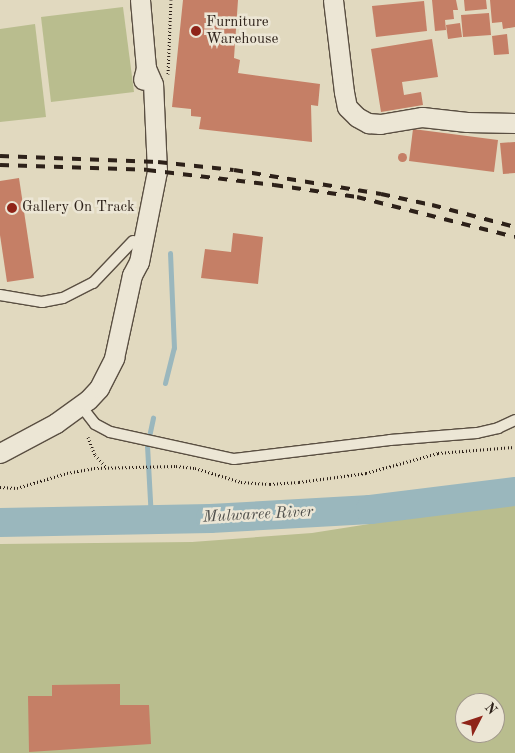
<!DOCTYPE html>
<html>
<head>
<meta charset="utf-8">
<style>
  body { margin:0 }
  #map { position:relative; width:515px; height:753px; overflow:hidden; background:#e1d9bf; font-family:"Old Standard TT",serif }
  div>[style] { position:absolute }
  .green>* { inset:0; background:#b9bd8e }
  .stream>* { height:5px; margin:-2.5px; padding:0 2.5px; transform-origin:2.5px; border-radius:2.5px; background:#9ab7bd }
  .river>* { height:29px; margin:-14.5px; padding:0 14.5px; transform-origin:14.5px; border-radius:14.5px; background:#9ab7bd }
  .building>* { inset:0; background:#c57f66 }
  .round { border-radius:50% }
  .path>* { height:3px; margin-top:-1.5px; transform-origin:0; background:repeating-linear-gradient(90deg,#2d2119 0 1px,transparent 0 3.5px) }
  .roads { filter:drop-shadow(1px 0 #5a4f42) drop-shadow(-1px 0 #5a4f42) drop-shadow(0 1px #5a4f42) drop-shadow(0 -1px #5a4f42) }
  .service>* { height:10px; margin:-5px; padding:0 5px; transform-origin:5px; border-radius:5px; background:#ece6d5 }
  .minor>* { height:19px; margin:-9.5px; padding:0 9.5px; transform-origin:9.5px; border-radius:9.5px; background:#ece6d5 }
  .rail>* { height:4px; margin-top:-2px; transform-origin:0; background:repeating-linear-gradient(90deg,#2d2119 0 9px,transparent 0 18px) }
  .dots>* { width:14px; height:14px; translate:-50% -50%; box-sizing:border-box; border:2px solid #ece6d5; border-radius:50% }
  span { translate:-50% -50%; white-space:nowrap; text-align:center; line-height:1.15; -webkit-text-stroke:5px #ece6d5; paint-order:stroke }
  .poi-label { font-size:15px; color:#2d2119 }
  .left { translate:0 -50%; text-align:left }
  .water-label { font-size:16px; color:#4e4e4a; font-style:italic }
  .north { position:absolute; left:455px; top:693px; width:50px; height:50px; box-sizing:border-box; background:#ece6d5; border:1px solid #a0978a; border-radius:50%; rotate:49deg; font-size:14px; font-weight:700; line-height:20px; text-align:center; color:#2d2119 }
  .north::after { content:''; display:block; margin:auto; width:18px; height:22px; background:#8f2418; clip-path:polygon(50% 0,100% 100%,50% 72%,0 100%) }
</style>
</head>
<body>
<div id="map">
  <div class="green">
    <i style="clip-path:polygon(123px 7px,134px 92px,51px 102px,41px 17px)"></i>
    <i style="clip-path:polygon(35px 24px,46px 117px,0 122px,0 29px)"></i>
    <i style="clip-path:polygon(evenodd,515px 501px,515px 753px,0 753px,0 544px,192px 542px,312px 533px,515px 501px,465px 703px,495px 703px,495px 733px,465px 733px,465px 703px)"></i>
  </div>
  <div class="stream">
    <i style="left:165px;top:383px;width:36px;rotate:-76deg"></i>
    <i style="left:174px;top:348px;width:95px;rotate:-92.4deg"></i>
    <i style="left:151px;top:519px;width:73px;rotate:-93.1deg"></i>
    <i style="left:147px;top:446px;width:29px;rotate:-78deg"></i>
  </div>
  <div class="river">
    <i style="left:0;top:522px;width:210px;rotate:-1.1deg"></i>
    <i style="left:210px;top:518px;width:160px;rotate:-3.2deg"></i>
    <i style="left:370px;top:509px;width:146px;rotate:-7.1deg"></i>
  </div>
  <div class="building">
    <i style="clip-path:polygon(183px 0,238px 0,234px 58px,240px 60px,238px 73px,320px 84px,318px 106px,311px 105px,312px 142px,199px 129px,201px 117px,191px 116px,191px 109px,172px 107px)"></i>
    <i style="clip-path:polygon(432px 0,456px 0,458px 10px,453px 10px,454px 19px,445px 20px,446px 30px,435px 31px)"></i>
    <i style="clip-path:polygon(464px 0,486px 0,487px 9px,465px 11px)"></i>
    <i style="clip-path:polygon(490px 0,515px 0,515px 27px,503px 29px,502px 22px,492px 23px)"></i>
    <i style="clip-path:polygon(424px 1px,427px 31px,376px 37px,372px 6px)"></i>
    <i style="clip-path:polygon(489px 13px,491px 35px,463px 37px,461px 15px)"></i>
    <i style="clip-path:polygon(460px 23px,462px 37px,448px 39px,446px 25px)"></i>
    <i style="clip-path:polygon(507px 34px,509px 54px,494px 55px,492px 36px)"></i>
    <i style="clip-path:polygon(432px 39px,438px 77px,402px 82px,404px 95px,421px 92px,423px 105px,381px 112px,371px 49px)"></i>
    <i style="clip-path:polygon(413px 129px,498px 140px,494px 172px,409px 161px)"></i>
    <i style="clip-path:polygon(515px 142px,515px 173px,503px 174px,500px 143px)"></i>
    <i class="round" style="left:397.5px;top:152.5px;width:9px;height:9px"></i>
    <i style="clip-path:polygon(19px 178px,34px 278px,7px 282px,0 235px,0 181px)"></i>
    <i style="clip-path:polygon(233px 233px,263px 237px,258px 284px,201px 278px,205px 249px,231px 252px)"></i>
    <i style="clip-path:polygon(120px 684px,120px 705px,149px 705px,151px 744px,29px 752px,28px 696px,52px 696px,52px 685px)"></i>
  </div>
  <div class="path">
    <i style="left:168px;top:74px;width:74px;rotate:-87.7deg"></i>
    <i style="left:88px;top:437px;width:19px;rotate:69deg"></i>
    <i style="left:95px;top:455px;width:16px;rotate:47deg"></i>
    <i style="left:0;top:487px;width:17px;rotate:3deg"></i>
    <i style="left:17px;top:488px;width:52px;rotate:-16.7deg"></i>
    <i style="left:67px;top:473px;width:27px;rotate:-10deg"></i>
    <i style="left:94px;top:468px;width:82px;rotate:-1.4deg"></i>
    <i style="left:176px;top:466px;width:19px;rotate:6deg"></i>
    <i style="left:195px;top:468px;width:48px;rotate:16.9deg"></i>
    <i style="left:241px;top:482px;width:29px;rotate:4deg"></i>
    <i style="left:270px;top:484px;width:29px;rotate:-4deg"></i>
    <i style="left:299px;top:482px;width:68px;rotate:-7.7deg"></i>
    <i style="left:366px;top:473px;width:75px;rotate:-15.5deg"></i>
    <i style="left:438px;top:453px;width:77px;rotate:-4.5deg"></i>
  </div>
  <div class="roads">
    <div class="service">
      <i style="left:0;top:295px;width:43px;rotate:9.5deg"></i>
      <i style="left:42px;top:302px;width:21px;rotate:-11deg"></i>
      <i style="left:63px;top:298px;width:34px;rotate:-27deg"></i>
      <i style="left:93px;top:283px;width:58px;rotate:-46.4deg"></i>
      <i style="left:81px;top:406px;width:23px;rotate:52deg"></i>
      <i style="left:95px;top:424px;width:17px;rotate:28deg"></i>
      <i style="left:110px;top:432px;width:127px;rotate:12.3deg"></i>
      <i style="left:234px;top:459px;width:157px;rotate:-6.9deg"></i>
      <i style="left:390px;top:440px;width:87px;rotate:-4.6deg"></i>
      <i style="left:477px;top:433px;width:22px;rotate:-13deg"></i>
      <i style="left:498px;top:428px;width:19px;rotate:-25deg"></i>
    </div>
    <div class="minor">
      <i style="left:140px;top:0;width:68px;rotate:85deg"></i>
      <i style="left:146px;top:68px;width:12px;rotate:104deg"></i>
      <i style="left:333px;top:0;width:93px;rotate:83.2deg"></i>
      <i style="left:344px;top:92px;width:15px;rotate:79deg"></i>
      <i style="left:347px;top:107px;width:14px;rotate:45deg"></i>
      <i style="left:357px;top:117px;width:13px;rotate:29deg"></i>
      <i style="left:368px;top:123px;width:12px;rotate:5deg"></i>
      <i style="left:380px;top:124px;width:43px;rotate:-9.5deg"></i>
      <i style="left:422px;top:117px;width:45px;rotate:6.3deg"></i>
      <i style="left:467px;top:122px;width:48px;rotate:1.2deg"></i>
      <i style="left:0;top:453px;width:64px;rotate:-28.2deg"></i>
      <i style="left:56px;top:423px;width:39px;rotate:-36deg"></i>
      <i style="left:88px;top:400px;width:16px;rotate:-47deg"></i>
      <i style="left:99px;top:388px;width:34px;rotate:-63deg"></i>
      <i style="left:114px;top:358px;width:85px;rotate:-77.8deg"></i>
      <i style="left:132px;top:275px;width:15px;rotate:-62deg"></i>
      <i style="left:139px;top:262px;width:93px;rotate:-78.8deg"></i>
      <i style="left:157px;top:171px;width:87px;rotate:-92.6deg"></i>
      <i style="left:153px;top:84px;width:17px;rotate:-114deg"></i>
    </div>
  </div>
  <div class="rail">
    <i style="left:0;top:156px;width:158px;rotate:2.2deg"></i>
    <i style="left:158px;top:162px;width:76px;rotate:6deg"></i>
    <i style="left:234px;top:170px;width:149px;rotate:9.3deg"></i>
    <i style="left:381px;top:194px;width:52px;rotate:12.2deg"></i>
    <i style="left:432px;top:205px;width:86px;rotate:14.8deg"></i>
    <i style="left:0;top:165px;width:147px;rotate:1.9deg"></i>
    <i style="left:147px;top:170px;width:128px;rotate:6.7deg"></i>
    <i style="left:274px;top:185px;width:84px;rotate:8.2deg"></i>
    <i style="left:357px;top:197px;width:163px;rotate:14.2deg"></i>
  </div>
  <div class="dots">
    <i style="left:196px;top:31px;background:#8f2418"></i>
    <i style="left:12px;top:208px;background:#8f2418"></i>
  </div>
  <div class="poi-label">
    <span class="left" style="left:206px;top:31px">Furniture<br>Warehouse</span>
    <span class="left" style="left:22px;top:208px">Gallery On Track</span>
  </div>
  <div class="water-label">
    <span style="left:258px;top:515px;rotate:-3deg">Mulwaree River</span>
  </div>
  <div class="north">N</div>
</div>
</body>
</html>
